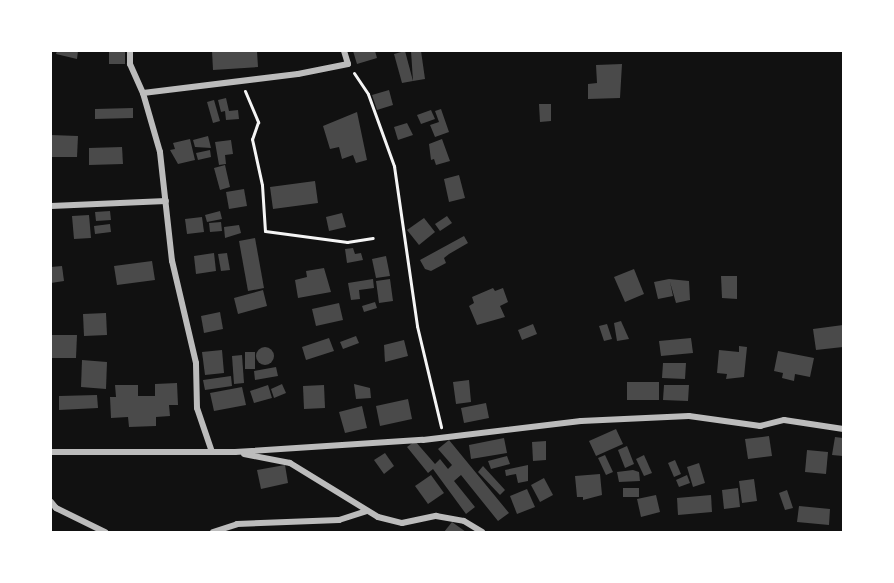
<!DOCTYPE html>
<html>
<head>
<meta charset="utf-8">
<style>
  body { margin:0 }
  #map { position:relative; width:894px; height:583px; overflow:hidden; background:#111; font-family:"Archivo Narrow",sans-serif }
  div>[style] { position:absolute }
  .building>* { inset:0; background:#4a4a4a }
  .round { border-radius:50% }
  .path>* { height:3px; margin:-1.5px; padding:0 1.5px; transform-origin:1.5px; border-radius:1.5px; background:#f5f5f5 }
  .minor>* { height:6px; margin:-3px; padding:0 3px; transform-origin:3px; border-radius:3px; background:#bcbcbc }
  span { translate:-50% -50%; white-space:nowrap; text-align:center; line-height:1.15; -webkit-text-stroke:6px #fff; paint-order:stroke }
  .frame { position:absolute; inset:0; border:52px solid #fff; pointer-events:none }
</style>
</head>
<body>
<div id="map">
  <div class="building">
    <i style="clip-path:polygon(57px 51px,78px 51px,77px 59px,56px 54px)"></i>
    <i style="clip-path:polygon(109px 51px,125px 51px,125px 64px,109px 64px)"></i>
    <i style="clip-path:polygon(212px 51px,257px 51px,258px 67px,213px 70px)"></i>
    <i style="clip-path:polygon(353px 51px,375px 51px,377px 58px,357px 64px)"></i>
    <i style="clip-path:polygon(405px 51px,413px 81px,402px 83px,394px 54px)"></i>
    <i style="clip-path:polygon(411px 51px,421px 51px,425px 79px,413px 81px)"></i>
    <i style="clip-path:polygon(622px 64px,620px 98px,588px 99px,588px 84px,597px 83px,596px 65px)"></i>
    <i style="clip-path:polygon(389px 90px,393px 105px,377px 110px,372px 95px)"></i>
    <i style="clip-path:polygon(226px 98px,229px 111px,238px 110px,239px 119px,226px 120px,225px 111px,221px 112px,218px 100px)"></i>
    <i style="clip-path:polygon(214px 100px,220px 121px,213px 123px,207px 102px)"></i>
    <i style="clip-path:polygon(539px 104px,551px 104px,551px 121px,540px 122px)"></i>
    <i style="clip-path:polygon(133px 108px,133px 118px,95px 119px,95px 109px)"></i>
    <i style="clip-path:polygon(441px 109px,449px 132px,435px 137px,430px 125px,439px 122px,435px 111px)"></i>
    <i style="clip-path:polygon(431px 110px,435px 119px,421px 124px,417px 115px)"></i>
    <i style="clip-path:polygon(357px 112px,367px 160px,356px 163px,353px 155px,342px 159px,339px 147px,330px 149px,323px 126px)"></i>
    <i style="clip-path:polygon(407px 123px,413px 135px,398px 140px,394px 127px)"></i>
    <i style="clip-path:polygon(51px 135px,78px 136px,77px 157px,51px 157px)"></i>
    <i style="clip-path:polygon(208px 136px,211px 148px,195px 147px,193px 140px)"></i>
    <i style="clip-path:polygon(190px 139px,195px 160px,178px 164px,170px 150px,175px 149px,173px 143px)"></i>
    <i style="clip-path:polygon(442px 139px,450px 161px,436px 165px,434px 159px,431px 160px,429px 144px)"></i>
    <i style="clip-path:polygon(231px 140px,233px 154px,225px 155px,226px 164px,219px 165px,215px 142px)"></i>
    <i style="clip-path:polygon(122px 147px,123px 164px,89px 165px,89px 148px)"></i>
    <i style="clip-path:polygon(210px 150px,211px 157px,198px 160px,196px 153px)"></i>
    <i style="clip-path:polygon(225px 165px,230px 187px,220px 190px,214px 168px)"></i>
    <i style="clip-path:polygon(459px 175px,465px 198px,449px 202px,444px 179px)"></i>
    <i style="clip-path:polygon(315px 181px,318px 203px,273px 209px,270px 187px)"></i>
    <i style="clip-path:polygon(244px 189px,247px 206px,229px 209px,226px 192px)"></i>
    <i style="clip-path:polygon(110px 211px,111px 220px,96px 221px,95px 212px)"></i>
    <i style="clip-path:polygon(220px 211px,222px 219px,207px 222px,205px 215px)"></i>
    <i style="clip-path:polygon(342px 213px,346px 227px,329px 231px,326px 217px)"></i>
    <i style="clip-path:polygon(89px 215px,91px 238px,74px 239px,72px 216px)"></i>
    <i style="clip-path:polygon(447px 216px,452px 223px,440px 231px,435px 224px)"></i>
    <i style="clip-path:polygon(202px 217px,204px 232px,187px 234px,185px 219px)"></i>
    <i style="clip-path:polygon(424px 218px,435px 232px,419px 245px,407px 230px)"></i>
    <i style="clip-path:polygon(221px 222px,222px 231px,210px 232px,209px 223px)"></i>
    <i style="clip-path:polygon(110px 224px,111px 232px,95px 234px,94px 226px)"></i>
    <i style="clip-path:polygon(239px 225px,241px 233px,225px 238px,224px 227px)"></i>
    <i style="clip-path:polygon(464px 236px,468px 243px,449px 254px,444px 258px,446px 263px,431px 271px,425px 269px,420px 260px)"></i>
    <i style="clip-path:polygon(255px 238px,264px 288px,248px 291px,239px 241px)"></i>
    <i style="clip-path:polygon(353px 248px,355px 254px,361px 253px,363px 260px,347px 263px,345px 249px)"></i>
    <i style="clip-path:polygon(214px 253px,216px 271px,196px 274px,194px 256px)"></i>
    <i style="clip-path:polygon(227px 253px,230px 270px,221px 271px,218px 254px)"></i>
    <i style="clip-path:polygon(386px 256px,390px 276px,376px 278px,372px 259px)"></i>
    <i style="clip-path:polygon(152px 261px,155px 280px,117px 285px,114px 266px)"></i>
    <i style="clip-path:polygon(62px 266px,64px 281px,51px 283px,51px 267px)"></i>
    <i style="clip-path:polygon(324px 268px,331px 292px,298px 298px,295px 280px,307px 277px,306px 271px)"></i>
    <i style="clip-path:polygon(634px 269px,644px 294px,625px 302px,614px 277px)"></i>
    <i style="clip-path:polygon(721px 276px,737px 276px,737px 299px,722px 298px)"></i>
    <i style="clip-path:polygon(373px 279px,374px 288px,359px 290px,360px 299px,351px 300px,348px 283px)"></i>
    <i style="clip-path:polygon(390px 279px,393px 301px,379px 303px,376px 281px)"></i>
    <i style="clip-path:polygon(669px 279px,689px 281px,690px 300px,676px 303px,670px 282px,673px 296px,658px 299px,654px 282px)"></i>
    <i style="clip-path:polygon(493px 288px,495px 291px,503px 288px,508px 302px,500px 306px,505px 317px,477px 325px,469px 306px,474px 303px,472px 297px)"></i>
    <i style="clip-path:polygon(263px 290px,267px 306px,238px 314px,234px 298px)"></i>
    <i style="clip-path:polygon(375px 302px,377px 308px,364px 312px,362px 306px)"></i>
    <i style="clip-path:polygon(339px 303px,343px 320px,316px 326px,312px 309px)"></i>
    <i style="clip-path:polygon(220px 312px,223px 329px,204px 333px,201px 316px)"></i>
    <i style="clip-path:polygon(106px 313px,107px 335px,84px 336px,83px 314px)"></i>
    <i style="clip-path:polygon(621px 321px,629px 339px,617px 341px,614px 323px)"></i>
    <i style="clip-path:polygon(533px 324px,537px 334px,522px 340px,518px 330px)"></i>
    <i style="clip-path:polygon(607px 324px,612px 339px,604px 341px,599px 326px)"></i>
    <i style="clip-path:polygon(843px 325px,843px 347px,816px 350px,813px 329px)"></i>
    <i style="clip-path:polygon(51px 335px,77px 335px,76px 358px,51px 358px)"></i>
    <i style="clip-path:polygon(356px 336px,359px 343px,343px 349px,340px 342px)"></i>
    <i style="clip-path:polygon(329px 338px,334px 351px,306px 360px,302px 347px)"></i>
    <i style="clip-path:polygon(691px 338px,693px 353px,661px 356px,659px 341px)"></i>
    <i style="clip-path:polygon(404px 340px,408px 356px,385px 362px,384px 345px)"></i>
    <i style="clip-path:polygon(739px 346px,747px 347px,744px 377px,726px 379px,727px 374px,717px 373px,719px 350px,739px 352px)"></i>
    <i class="round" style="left:256px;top:347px;width:18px;height:18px"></i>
    <i style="clip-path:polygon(222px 350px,224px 373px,205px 375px,202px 352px)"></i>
    <i style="clip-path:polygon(778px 351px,814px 358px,810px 377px,795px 374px,794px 381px,782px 378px,783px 373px,774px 371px)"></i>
    <i style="clip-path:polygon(245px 352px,255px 352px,255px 369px,245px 369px)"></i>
    <i style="clip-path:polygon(242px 355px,244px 383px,234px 384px,232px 356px)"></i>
    <i style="clip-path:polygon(82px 360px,107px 362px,106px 389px,81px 387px)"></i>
    <i style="clip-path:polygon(663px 363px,686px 363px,685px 379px,662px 378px)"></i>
    <i style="clip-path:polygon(276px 367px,278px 376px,255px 380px,254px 371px)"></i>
    <i style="clip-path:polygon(231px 376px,232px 386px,205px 390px,203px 380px)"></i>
    <i style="clip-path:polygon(469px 380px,471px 402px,456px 404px,453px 382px)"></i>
    <i style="clip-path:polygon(627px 382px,659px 382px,659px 400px,627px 400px)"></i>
    <i style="clip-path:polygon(177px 383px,178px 405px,169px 405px,170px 416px,156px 417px,156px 426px,129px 427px,128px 417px,111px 418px,110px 397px,116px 397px,115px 385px,138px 385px,138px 396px,155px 396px,155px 384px)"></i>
    <i style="clip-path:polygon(282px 384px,286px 393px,274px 398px,271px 389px)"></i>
    <i style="clip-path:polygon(354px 384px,370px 388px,371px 398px,356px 399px)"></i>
    <i style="clip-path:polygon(268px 385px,272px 398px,254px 403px,250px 391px)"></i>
    <i style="clip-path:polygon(324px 385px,325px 408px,304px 409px,303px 386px)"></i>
    <i style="clip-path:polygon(664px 385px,689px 385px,688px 401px,663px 400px)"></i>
    <i style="clip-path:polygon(242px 387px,246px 405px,214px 411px,210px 393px)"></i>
    <i style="clip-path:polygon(97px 395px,98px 408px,59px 410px,59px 396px)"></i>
    <i style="clip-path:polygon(408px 399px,412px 419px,380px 426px,376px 406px)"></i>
    <i style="clip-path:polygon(486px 403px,489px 418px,464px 423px,461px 408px)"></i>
    <i style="clip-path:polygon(362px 406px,367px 428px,345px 433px,339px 412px)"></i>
    <i style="clip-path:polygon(616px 429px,623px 444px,596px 456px,589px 441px)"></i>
    <i style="clip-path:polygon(769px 436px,772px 456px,748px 459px,745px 439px)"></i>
    <i style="clip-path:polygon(835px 437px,843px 438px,843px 456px,832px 455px)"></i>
    <i style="clip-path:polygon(504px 438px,507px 453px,471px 459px,469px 445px)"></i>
    <i style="clip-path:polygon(449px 440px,509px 513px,498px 521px,461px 475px,454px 481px,475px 507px,466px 514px,433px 469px,428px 473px,407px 447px,415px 441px,435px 464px,440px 459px,448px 469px,452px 465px,438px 449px)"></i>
    <i style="clip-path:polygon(546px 441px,546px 460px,533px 461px,532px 442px)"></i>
    <i style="clip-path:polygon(627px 446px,634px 464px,625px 468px,618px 450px)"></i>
    <i style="clip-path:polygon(807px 450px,828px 452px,826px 474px,805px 472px)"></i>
    <i style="clip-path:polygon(385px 453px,394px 466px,384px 474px,374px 460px)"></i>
    <i style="clip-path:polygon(605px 455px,613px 472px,606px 475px,598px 458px)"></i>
    <i style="clip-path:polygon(644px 455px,652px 473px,644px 476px,636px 459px)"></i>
    <i style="clip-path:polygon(507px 456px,510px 464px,491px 469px,488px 461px)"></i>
    <i style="clip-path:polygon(675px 460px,681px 474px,674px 477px,668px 463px)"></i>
    <i style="clip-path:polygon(699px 463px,705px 483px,693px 487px,687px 467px)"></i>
    <i style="clip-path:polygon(285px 465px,288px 483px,261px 489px,257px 470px)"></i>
    <i style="clip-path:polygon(528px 465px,528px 481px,518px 483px,516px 474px,506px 476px,505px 470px)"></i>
    <i style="clip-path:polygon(483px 466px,505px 490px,500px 495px,478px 472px)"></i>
    <i style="clip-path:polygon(633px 470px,639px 472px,640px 481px,619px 482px,617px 472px)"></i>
    <i style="clip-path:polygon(600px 474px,602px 495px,583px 500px,583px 497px,577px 497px,575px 476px)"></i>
    <i style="clip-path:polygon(431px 475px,444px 493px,428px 504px,415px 486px)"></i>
    <i style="clip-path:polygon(687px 475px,690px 483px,679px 487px,676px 480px)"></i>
    <i style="clip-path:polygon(544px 478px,553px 495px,540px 502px,531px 485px)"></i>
    <i style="clip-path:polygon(754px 479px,757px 501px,742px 503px,739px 481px)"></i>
    <i style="clip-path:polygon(623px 488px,639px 488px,639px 497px,623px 497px)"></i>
    <i style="clip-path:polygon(738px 488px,740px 507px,724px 509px,722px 490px)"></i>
    <i style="clip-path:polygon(527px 489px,535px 507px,517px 514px,510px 496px)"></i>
    <i style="clip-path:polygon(787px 490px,793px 508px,785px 510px,779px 493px)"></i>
    <i style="clip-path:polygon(656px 495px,660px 512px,641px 517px,637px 499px)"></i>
    <i style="clip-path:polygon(711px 495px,712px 512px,678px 515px,677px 498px)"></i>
    <i style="clip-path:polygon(799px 506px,830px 509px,829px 525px,797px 522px)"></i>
    <i style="clip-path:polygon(452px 522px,466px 532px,444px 532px)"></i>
  </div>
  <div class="path">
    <i style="left:354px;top:73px;width:25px;rotate:56deg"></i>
    <i style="left:368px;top:94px;width:77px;rotate:70.1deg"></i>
    <i style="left:394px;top:166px;width:162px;rotate:81.8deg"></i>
    <i style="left:417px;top:326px;width:104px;rotate:76.6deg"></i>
    <i style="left:245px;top:91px;width:34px;rotate:67deg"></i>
    <i style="left:258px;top:122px;width:18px;rotate:109deg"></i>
    <i style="left:252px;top:139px;width:47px;rotate:77.7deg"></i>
    <i style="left:262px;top:185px;width:46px;rotate:86.3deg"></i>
    <i style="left:265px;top:231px;width:83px;rotate:7.6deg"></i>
    <i style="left:347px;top:242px;width:26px;rotate:-9deg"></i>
  </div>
  <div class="minor">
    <i style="left:130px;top:51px;width:13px;rotate:90deg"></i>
    <i style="left:130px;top:64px;width:32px;rotate:66deg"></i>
    <i style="left:51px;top:206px;width:115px;rotate:-2.5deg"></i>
    <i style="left:51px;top:452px;width:184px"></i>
    <i style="left:235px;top:452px;width:188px;rotate:-3.7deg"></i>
    <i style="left:423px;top:440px;width:159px;rotate:-6.9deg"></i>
    <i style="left:581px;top:421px;width:108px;rotate:-2.7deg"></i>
    <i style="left:689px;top:416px;width:72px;rotate:8deg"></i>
    <i style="left:760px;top:426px;width:25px;rotate:-14deg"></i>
    <i style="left:784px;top:420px;width:60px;rotate:8.7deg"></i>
    <i style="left:212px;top:452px;width:46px;rotate:-108.8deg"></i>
    <i style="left:197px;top:408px;width:45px;rotate:-91.3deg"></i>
    <i style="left:196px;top:363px;width:105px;rotate:-103.2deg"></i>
    <i style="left:172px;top:261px;width:110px;rotate:-96.3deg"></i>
    <i style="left:160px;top:152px;width:61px;rotate:-106.1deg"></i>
    <i style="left:143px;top:93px;width:156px;rotate:-7deg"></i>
    <i style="left:298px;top:74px;width:51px;rotate:-11.3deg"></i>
    <i style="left:348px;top:64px;width:14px;rotate:-107deg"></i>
    <i style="left:244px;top:454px;width:47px;rotate:11.1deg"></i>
    <i style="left:290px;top:463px;width:103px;rotate:31.5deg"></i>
    <i style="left:378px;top:517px;width:25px;rotate:14deg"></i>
    <i style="left:402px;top:523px;width:35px;rotate:-12deg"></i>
    <i style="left:436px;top:516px;width:28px;rotate:10deg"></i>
    <i style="left:464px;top:521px;width:21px;rotate:31deg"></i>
    <i style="left:51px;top:502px;width:8px;rotate:50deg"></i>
    <i style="left:56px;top:508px;width:55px;rotate:26.1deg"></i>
    <i style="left:213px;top:532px;width:25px;rotate:-18deg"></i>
    <i style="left:237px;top:524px;width:102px;rotate:-2.2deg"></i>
    <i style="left:339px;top:520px;width:28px;rotate:-18deg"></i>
  </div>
  <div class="frame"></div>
</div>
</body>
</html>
